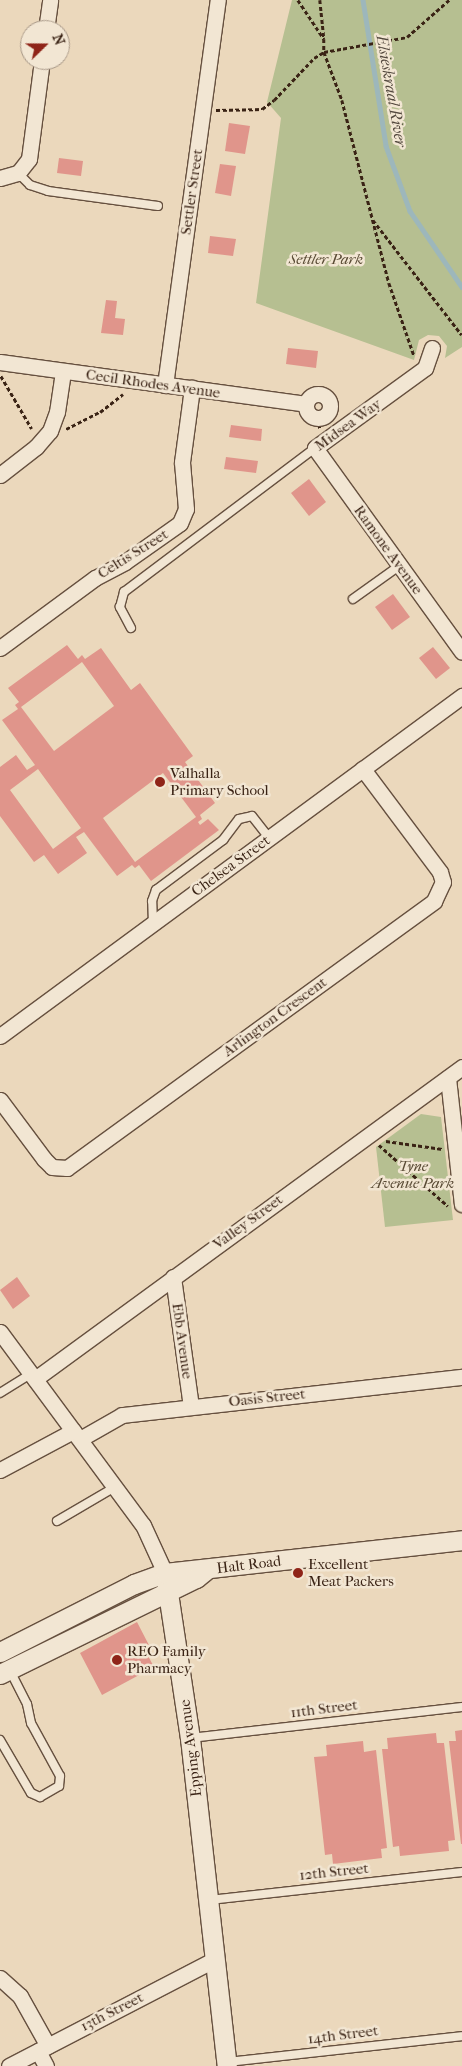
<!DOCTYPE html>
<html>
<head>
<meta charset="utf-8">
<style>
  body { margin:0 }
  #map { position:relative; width:462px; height:2066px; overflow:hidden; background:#ebd8bc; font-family:"IM FELL French Canon",serif }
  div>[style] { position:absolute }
  .green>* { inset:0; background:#b6bf91 }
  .stream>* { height:4.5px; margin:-2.25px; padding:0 2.25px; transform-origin:2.25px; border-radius:2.25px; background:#9db7bb }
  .building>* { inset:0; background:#e0958b }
  .path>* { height:2.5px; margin-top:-1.25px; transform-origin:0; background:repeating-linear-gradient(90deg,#3a2315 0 4px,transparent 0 6.5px) }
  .roads { filter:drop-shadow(1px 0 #66503f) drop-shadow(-1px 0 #66503f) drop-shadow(0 1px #66503f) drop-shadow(0 -1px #66503f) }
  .service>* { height:8px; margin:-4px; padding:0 4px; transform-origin:4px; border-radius:4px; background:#f2e6d3 }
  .minor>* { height:15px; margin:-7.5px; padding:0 7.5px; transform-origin:7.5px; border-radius:7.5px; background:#f2e6d3 }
  .minor>.ring { margin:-7.5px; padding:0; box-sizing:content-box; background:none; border:15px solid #f2e6d3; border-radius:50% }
  .tertiary>* { height:19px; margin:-9.5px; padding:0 9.5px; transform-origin:9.5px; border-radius:9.5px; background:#f2e6d3 }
  .dots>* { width:14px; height:14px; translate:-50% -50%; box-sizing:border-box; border:2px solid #f2e6d3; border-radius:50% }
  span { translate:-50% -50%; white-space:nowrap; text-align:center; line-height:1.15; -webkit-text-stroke:5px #f2e6d3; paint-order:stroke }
  .street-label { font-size:15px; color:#3a2315 }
  .park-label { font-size:15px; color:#594a34; font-style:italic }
  .poi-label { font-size:15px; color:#3a2315 }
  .left { translate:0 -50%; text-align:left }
  .water-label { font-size:16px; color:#53483e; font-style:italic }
  .north { position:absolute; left:20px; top:20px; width:50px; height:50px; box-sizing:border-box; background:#f2e6d3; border:1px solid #a89887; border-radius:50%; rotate:68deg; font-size:14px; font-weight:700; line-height:20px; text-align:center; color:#3a2315 }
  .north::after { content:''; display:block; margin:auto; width:18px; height:22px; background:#8f2418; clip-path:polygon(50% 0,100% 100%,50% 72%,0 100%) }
</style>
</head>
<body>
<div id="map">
  <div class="green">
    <i style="clip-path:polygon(292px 0,462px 0,462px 347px,445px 358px,447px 346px,439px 336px,428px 335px,419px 340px,414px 360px,256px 303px,281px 118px,267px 102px)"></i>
    <i style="clip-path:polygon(421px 1114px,441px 1117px,453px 1220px,385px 1227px,376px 1147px)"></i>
  </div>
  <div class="stream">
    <i style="left:363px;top:0;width:148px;rotate:81deg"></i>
    <i style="left:386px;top:146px;width:69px;rotate:69.7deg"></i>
    <i style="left:410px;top:211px;width:92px;rotate:55.6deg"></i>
  </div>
  <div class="building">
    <i style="clip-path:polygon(229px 123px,250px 126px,245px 154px,225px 151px)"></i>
    <i style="clip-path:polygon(59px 158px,83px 161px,81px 176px,57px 173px)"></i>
    <i style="clip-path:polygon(220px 164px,236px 166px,231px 196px,215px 193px)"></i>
    <i style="clip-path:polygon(210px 236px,236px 239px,233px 256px,208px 253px)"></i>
    <i style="clip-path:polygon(106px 300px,117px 301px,115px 318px,125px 319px,123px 335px,101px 333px)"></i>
    <i style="clip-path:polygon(288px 348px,318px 351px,316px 368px,286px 364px)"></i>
    <i style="clip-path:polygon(231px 425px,262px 429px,261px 441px,229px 437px)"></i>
    <i style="clip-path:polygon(226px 457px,258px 461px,256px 473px,224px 469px)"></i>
    <i style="clip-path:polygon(309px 479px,326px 502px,309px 516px,291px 493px)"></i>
    <i style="clip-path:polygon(393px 594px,410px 617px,392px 630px,375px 607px)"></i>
    <i style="clip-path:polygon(evenodd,67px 645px,78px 659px,82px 655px,85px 659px,101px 648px,131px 690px,140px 683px,193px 756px,185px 762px,215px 803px,200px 815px,202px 819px,198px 822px,200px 825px,208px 819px,219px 830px,151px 881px,139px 865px,135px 868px,132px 865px,117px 876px,84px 832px,76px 837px,87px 853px,58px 874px,44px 855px,34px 862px,0 816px,0 767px,16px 755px,27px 770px,35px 765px,2px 720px,18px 709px,15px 705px,19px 702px,8px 688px,67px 645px,82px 662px,114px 706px,54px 751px,21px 707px,82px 662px,67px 645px,38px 769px,81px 828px,53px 849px,10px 790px,38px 769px,67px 645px,163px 773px,196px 817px,135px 862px,103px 818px,163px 773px)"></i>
    <i style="clip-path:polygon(433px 647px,450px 668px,436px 679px,419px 658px)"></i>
    <i style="clip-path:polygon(17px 1277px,30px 1296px,13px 1309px,0 1290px)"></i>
    <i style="clip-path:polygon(137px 1622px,152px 1651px,147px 1654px,154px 1667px,102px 1695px,80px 1653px)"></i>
    <i style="clip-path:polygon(462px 1730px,462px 1844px,461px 1844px,449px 1741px,456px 1741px,455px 1731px)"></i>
    <i style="clip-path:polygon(436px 1733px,437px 1743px,444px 1743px,455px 1840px,448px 1841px,449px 1851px,400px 1856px,399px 1846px,393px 1847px,382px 1749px,388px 1749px,387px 1738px)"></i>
    <i style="clip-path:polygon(363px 1741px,364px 1752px,376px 1750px,387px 1848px,381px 1849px,382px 1858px,333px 1864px,332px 1854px,325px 1855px,314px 1757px,327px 1756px,326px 1745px)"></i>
  </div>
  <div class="path">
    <i style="left:298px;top:0;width:47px;rotate:56.3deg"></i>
    <i style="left:324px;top:39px;width:13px;rotate:90deg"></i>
    <i style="left:324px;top:52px;width:51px;rotate:69.4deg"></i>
    <i style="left:342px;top:100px;width:189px;rotate:75.6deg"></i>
    <i style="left:389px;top:283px;width:76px;rotate:70.9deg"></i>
    <i style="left:320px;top:0;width:37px;rotate:84deg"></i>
    <i style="left:216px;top:110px;width:46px;rotate:-1.2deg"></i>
    <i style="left:262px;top:109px;width:15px;rotate:-37deg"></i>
    <i style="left:274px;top:100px;width:58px;rotate:-46.4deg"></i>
    <i style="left:314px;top:58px;width:12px;rotate:-31deg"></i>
    <i style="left:324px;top:52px;width:84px;rotate:-10.2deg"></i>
    <i style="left:407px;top:37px;width:56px;rotate:-41.4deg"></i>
    <i style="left:373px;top:220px;width:145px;rotate:52.3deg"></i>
    <i style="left:1px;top:376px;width:61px;rotate:59.7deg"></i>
    <i style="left:316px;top:418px;width:11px;rotate:68deg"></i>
    <i style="left:66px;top:429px;width:38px;rotate:-27deg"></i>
    <i style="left:100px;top:412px;width:29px;rotate:-38deg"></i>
    <i style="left:386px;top:1141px;width:57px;rotate:8.1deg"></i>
    <i style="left:379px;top:1145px;width:92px;rotate:41.5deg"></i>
  </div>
  <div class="roads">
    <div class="service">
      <i style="left:18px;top:173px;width:17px;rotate:45deg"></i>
      <i style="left:30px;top:185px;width:19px;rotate:18deg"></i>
      <i style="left:48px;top:191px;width:111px;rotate:7.8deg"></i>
      <i style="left:353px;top:599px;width:57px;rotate:-35.7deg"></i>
      <i style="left:131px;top:628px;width:24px;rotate:-118deg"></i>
      <i style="left:120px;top:607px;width:16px;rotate:-75deg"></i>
      <i style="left:124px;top:592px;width:239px;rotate:-37deg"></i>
      <i style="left:153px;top:924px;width:23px;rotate:-92deg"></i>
      <i style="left:152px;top:901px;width:12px;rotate:-70deg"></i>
      <i style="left:156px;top:890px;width:84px;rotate:-36.7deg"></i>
      <i style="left:223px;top:840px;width:26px;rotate:-53deg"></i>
      <i style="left:239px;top:819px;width:13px;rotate:-13deg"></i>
      <i style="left:252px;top:816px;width:28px;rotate:52deg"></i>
      <i style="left:0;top:1393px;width:36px;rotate:-32deg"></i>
      <i style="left:57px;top:1521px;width:67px;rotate:-30.4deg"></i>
      <i style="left:190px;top:1738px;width:274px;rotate:-6.5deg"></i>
      <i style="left:0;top:1740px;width:61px;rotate:59.7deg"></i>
      <i style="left:31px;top:1793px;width:10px;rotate:24deg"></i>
      <i style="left:40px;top:1797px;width:22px;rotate:-30deg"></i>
      <i style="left:59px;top:1786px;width:10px;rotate:-84deg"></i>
      <i style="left:60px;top:1776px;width:60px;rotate:-118.7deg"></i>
      <i style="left:31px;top:1723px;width:19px;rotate:-102deg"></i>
      <i style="left:27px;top:1704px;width:39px;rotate:-117deg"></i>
      <i style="left:209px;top:1900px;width:255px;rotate:-6.3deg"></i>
      <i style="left:227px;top:2062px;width:236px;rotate:-6.3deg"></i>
    </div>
    <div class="minor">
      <i style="left:46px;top:30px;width:30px;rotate:-82deg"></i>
      <i style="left:0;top:178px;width:19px;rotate:-16deg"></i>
      <i style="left:18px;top:173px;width:18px;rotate:-52deg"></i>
      <i style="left:29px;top:159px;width:100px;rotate:-82.5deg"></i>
      <i style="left:432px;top:348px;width:21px;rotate:109deg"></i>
      <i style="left:425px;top:368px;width:136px;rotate:144deg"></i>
      <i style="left:315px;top:448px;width:251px;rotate:54.2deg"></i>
      <i style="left:0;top:362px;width:309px;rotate:7.8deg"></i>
      <i style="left:165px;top:385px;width:389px;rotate:-82.2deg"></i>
      <i class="ring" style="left:306px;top:394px;width:9px;height:9px"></i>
      <i style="left:0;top:475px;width:46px;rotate:-37.9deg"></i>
      <i style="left:36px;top:447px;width:21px;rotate:-49deg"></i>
      <i style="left:50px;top:431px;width:20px;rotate:-70deg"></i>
      <i style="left:57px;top:412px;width:40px;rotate:-81.5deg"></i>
      <i style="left:0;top:648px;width:118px;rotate:-36.4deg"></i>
      <i style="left:95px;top:578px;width:34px;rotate:-28deg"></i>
      <i style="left:125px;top:562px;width:67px;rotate:-35.3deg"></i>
      <i style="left:180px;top:523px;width:15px;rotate:-67deg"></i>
      <i style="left:186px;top:509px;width:47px;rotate:-94.9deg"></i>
      <i style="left:182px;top:462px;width:75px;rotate:-82.3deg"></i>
      <i style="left:0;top:1036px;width:574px;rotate:-36.35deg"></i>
      <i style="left:448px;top:1078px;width:127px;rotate:83.7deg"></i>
      <i style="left:0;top:1100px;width:74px;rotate:53.3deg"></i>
      <i style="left:44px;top:1159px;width:11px;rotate:45deg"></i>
      <i style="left:52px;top:1167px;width:15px;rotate:4deg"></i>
      <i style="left:67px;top:1168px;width:454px;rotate:-36deg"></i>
      <i style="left:434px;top:901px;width:21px;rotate:-65deg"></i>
      <i style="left:443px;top:882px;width:10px;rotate:-107deg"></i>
      <i style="left:440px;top:872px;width:129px;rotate:-126.8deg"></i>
      <i style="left:173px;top:1277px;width:130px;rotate:82.1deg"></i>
      <i style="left:0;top:1332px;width:240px;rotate:53.5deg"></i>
      <i style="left:143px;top:1525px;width:53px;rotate:65.4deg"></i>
      <i style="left:35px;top:1379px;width:529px;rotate:-36.15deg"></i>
      <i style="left:80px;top:1439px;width:48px;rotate:-29.7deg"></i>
      <i style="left:122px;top:1415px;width:342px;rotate:-6.4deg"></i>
      <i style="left:0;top:1470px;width:83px;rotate:-28.1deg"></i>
      <i style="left:0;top:1978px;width:27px;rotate:42deg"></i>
      <i style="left:20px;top:1996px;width:57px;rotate:60.8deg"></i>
      <i style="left:38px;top:2051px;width:17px;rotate:62deg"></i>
      <i style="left:9px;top:2066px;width:232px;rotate:-27.4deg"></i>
    </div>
    <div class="tertiary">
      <i style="left:165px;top:1573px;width:167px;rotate:81.4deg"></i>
      <i style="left:190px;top:1738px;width:330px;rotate:83.6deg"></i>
      <i style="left:0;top:1652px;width:150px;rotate:-26.9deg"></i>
      <i style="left:134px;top:1584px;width:33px;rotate:-20deg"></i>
      <i style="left:165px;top:1573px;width:299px;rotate:-6.3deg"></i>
      <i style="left:0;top:1674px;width:218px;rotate:-26.1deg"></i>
      <i style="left:196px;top:1578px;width:13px;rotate:-39deg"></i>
    </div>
  </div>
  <div class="dots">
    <i style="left:160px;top:782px;background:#8f2418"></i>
    <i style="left:298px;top:1573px;background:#8f2418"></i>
    <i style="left:117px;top:1660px;background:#8f2418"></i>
  </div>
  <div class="street-label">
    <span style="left:192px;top:192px;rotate:-82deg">Settler Street</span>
    <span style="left:153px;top:384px;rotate:8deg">Cecil Rhodes Avenue</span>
    <span style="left:348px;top:425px;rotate:-36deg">Midsea Way</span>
    <span style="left:388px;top:550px;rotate:54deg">Ramone Avenue</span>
    <span style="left:133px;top:554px;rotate:-32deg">Celtis Street</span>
    <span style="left:231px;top:866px;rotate:-36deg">Chelsea Street</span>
    <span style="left:275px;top:1017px;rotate:-36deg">Arlington Crescent</span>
    <span style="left:248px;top:1222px;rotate:-36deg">Valley Street</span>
    <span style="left:182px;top:1341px;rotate:82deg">Ebb Avenue</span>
    <span style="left:267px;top:1398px;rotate:-6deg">Oasis Street</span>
    <span style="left:249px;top:1565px;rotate:-7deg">Halt Road</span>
    <span style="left:324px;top:1709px;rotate:-7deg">11th Street</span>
    <span style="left:191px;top:1748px;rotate:-97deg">Epping Avenue</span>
    <span style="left:334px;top:1872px;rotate:-6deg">12th Street</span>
    <span style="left:112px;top:2012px;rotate:-27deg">13th Street</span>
    <span style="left:343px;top:2035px;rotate:-7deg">14th Street</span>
  </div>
  <div class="park-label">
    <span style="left:326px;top:260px">Settler Park</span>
    <span style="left:413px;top:1175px">Tyne<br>Avenue Park</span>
  </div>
  <div class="poi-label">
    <span class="left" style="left:170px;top:782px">Valhalla<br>Primary School</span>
    <span class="left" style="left:308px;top:1573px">Excellent<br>Meat Packers</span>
    <span class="left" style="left:127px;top:1660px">REO Family<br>Pharmacy</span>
  </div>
  <div class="water-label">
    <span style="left:391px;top:91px;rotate:80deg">Elsieskraal River</span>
  </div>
  <div class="north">N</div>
</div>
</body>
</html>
